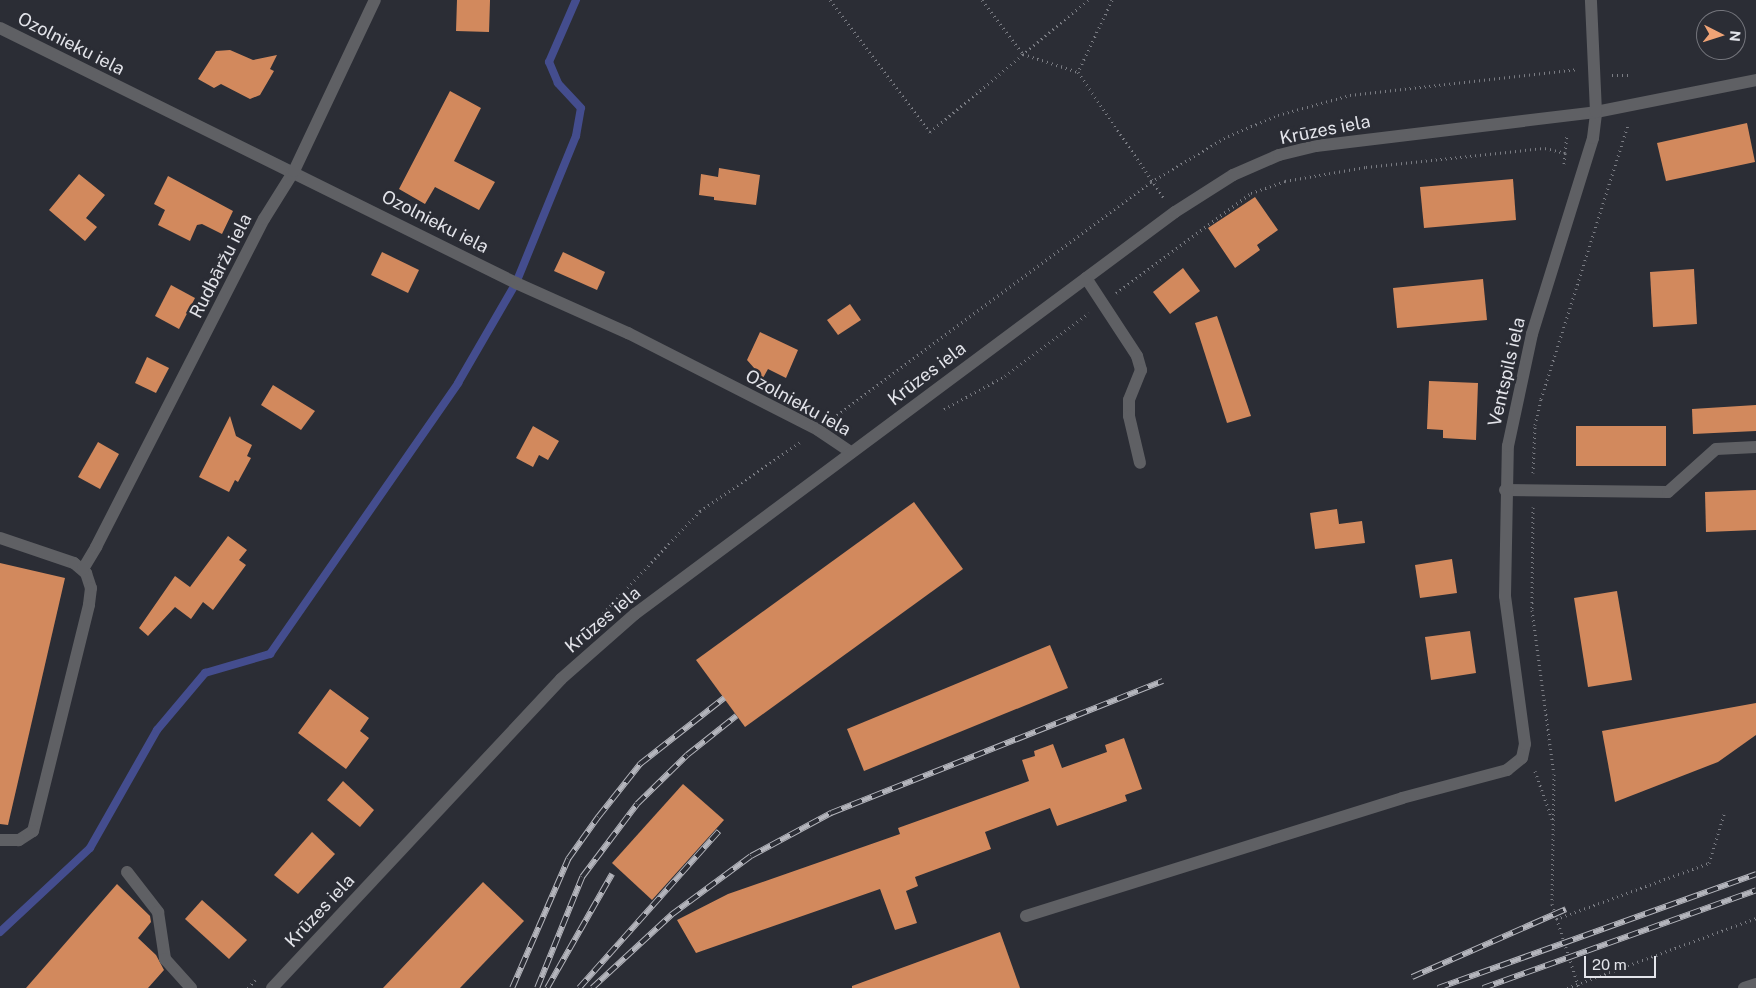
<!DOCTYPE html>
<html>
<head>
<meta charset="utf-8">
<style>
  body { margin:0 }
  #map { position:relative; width:1756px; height:988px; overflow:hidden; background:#2b2d35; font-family:"Public Sans",sans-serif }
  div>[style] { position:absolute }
  .stream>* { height:8px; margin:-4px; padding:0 4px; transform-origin:4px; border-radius:4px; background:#444d8e }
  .building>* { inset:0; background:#d2895d }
  .path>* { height:3px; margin-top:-1.5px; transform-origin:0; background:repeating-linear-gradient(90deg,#7a7c83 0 1px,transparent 0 5px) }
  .service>* { height:12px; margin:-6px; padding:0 6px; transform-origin:6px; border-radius:6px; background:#5f6064 }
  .minor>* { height:12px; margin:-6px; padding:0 6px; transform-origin:6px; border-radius:6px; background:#5f6064 }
  .tertiary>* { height:12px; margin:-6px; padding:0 6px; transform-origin:6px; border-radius:6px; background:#5f6064 }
  .rail>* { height:5.5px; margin-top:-2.75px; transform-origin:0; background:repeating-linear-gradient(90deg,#2b2d35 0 11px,#b4b5bc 0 22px); box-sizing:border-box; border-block:1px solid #b4b5bc }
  span { translate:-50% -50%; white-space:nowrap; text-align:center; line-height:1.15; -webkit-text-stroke:5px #2b2d35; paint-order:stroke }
  .street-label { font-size:18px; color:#e3e4ea }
  .north { position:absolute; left:1696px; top:10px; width:50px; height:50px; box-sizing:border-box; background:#2b2d35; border:1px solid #75767d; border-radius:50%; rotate:95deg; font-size:14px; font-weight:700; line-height:20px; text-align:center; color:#e3e4ea }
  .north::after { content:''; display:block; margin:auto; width:18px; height:22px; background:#efa376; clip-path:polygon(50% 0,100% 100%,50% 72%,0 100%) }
  .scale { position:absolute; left:1584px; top:956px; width:72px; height:22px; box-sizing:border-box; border:2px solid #e3e4ea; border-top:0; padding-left:6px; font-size:15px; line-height:18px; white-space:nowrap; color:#e3e4ea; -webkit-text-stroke:4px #2b2d35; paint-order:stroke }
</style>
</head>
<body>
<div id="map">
  <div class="stream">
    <i style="left:0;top:932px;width:123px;rotate:-43deg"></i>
    <i style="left:90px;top:848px;width:136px;rotate:-60.4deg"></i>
    <i style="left:157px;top:730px;width:75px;rotate:-49.9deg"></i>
    <i style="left:205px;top:673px;width:68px;rotate:-16.3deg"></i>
    <i style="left:270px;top:654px;width:330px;rotate:-55.2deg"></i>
    <i style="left:458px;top:383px;width:116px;rotate:-59.9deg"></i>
    <i style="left:516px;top:283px;width:159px;rotate:-67.8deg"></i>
    <i style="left:576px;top:136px;width:28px;rotate:-80deg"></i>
    <i style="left:581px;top:108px;width:34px;rotate:-133deg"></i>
    <i style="left:558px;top:83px;width:23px;rotate:-113deg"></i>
    <i style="left:549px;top:62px;width:68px;rotate:-66.5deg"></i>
  </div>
  <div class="building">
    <i style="clip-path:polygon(457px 0,490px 0,489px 32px,456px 31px)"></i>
    <i style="clip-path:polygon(230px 50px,253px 60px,277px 55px,270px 69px,274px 71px,260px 95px,250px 99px,221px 84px,214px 88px,198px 79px,216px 51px)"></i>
    <i style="clip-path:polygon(450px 91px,481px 108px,454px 161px,495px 182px,479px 210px,435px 187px,425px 204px,399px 189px)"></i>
    <i style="clip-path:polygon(1747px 123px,1755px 162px,1666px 181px,1657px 143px)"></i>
    <i style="clip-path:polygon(719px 168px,760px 175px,756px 205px,714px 200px,714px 197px,699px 195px,701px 174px,718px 177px)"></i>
    <i style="clip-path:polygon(79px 174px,105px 195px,86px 218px,97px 227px,85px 241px,49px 210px)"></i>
    <i style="clip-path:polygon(168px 176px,233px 211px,222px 234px,202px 224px,197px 225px,190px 241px,158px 225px,165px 210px,154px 204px)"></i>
    <i style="clip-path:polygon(1513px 179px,1516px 220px,1424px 228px,1420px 187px)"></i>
    <i style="clip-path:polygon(1255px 197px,1278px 230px,1257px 245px,1260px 250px,1235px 268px,1208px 228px)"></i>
    <i style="clip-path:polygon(382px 252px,419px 270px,408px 293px,371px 275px)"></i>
    <i style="clip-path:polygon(563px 252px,605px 272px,597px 290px,554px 271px)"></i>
    <i style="clip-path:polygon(1183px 268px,1200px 291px,1170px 314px,1153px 292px)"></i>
    <i style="clip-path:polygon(1694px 269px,1697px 324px,1653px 327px,1650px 272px)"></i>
    <i style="clip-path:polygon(1483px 279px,1487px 320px,1397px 328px,1393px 288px)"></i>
    <i style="clip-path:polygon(171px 285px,195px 298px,179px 329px,155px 316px)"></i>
    <i style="clip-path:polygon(850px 304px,861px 320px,838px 335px,827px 320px)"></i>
    <i style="clip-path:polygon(1217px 316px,1251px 416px,1227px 423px,1195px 323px)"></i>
    <i style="clip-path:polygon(760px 332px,798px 350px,786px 378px,768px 369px,763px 378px,747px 360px)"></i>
    <i style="clip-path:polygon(147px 357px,169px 368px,156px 393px,135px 383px)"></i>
    <i style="clip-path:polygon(1429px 381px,1478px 383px,1476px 440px,1443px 438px,1443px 430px,1427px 429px)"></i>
    <i style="clip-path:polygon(273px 385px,315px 411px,301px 430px,261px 405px)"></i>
    <i style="clip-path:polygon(1756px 405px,1756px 431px,1693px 434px,1692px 409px)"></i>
    <i style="clip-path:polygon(230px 416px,236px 436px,252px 445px,247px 456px,251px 458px,238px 482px,235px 480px,229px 492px,199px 477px)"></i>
    <i style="clip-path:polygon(533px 426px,559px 441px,548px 460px,539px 455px,533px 467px,516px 458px)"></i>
    <i style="clip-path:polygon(1576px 426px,1666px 426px,1666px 466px,1576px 466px)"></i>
    <i style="clip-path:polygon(98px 442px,119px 454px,100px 489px,78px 477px)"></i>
    <i style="clip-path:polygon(1756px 490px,1756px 530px,1706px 532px,1705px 492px)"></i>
    <i style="clip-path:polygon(914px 502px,963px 569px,745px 727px,696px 660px)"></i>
    <i style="clip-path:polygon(1337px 509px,1339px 524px,1362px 521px,1365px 543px,1315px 549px,1310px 513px)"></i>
    <i style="clip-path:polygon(228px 536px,247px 550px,239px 560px,246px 565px,213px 610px,203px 602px,191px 619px,175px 607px,148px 636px,139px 628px,175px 576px,190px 587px)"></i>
    <i style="clip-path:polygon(1452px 559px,1457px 593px,1420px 598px,1415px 565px)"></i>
    <i style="clip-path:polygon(0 563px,65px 578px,8px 825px,0 824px)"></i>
    <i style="clip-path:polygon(1617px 591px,1632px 680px,1588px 687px,1574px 598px)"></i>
    <i style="clip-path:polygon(1470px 631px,1476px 673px,1431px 680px,1425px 637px)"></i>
    <i style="clip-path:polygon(1050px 645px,1068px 688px,864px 771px,847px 729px)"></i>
    <i style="clip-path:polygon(330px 689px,369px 718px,360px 731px,369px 738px,346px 769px,298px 733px)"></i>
    <i style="clip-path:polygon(1756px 703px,1756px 735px,1718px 762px,1615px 802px,1602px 731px)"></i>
    <i style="clip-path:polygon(1124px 738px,1142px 789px,1125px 795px,1127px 801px,1057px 826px,1050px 808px,985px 832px,991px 849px,915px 877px,918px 886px,906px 891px,917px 923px,895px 930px,880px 889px,696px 953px,677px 920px,728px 894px,900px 834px,898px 828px,1029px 781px,1022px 760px,1035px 756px,1034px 751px,1053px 744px,1062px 768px,1107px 752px,1105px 745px)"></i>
    <i style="clip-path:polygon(343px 781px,374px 810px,360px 827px,327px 800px)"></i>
    <i style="clip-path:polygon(683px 784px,724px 820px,652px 900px,612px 863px)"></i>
    <i style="clip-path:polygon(312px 832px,335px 854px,298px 894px,274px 875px)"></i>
    <i style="clip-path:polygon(483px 882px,524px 921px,460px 988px,383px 988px)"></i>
    <i style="clip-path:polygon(117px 884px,150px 916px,151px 922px,138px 938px,156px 955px,164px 970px,148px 988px,26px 988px)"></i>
    <i style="clip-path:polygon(202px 900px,247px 940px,229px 959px,185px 919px)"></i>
    <i style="clip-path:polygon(1000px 932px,1020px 988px,852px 988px,852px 986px)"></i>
  </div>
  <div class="path">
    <i style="left:830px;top:0;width:166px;rotate:52.9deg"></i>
    <i style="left:930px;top:132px;width:206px;rotate:-39.9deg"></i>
    <i style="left:982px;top:0;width:68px;rotate:52.8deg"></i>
    <i style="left:1023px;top:54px;width:58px;rotate:18.1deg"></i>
    <i style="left:1112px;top:0;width:80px;rotate:115.3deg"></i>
    <i style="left:1078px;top:72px;width:153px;rotate:55.7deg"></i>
    <i style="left:1612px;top:75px;width:17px"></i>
    <i style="left:1565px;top:153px;width:19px;rotate:-84deg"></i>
    <i style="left:1116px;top:293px;width:168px;rotate:-36.5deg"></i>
    <i style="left:1251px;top:193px;width:36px;rotate:-19deg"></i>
    <i style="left:1285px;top:181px;width:82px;rotate:-9.8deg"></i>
    <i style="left:1366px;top:167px;width:180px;rotate:-6.1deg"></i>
    <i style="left:1545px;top:148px;width:21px;rotate:14deg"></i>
    <i style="left:1565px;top:153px;width:11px;rotate:95deg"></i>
    <i style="left:944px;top:409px;width:69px;rotate:-28.4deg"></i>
    <i style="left:1005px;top:376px;width:105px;rotate:-36.9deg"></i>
    <i style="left:833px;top:418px;width:396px;rotate:-36.6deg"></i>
    <i style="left:1151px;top:182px;width:90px;rotate:-30.9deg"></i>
    <i style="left:1228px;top:136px;width:54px;rotate:-22.8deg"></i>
    <i style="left:1278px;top:115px;width:75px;rotate:-15.5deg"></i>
    <i style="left:1350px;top:95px;width:228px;rotate:-6.5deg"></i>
    <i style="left:1533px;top:473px;width:48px;rotate:-87.6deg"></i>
    <i style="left:1535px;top:425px;width:27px;rotate:-77deg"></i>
    <i style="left:1541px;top:399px;width:288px;rotate:-72.4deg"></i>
    <i style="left:1533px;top:507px;width:103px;rotate:90.6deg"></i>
    <i style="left:1532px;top:610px;width:165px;rotate:82.4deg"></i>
    <i style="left:1554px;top:774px;width:130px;rotate:90.9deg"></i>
    <i style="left:1552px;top:904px;width:88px;rotate:72.2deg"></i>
    <i style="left:593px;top:624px;width:156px;rotate:-46.6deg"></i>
    <i style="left:700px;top:511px;width:124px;rotate:-34.5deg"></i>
    <i style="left:1535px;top:771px;width:51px;rotate:70.5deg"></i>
    <i style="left:1556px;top:919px;width:163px;rotate:-20.1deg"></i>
    <i style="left:1709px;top:863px;width:54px;rotate:-72.9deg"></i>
    <i style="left:248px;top:988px;width:11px;rotate:-49deg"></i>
    <i style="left:1567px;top:988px;width:202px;rotate:-20.3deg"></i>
  </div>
  <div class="service">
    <i style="left:1086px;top:278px;width:93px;rotate:56.8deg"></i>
    <i style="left:1137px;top:356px;width:15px;rotate:74deg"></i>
    <i style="left:1141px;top:370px;width:32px;rotate:112deg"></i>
    <i style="left:1129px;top:400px;width:16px;rotate:90deg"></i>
    <i style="left:1129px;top:416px;width:48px;rotate:76.8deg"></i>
    <i style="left:0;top:538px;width:78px;rotate:18.7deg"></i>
    <i style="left:74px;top:563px;width:16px;rotate:40deg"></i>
    <i style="left:86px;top:573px;width:16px;rotate:72deg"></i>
    <i style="left:91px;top:588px;width:17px;rotate:97deg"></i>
    <i style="left:89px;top:605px;width:233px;rotate:103.9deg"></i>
    <i style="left:33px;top:831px;width:17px;rotate:147deg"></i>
    <i style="left:19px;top:840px;width:19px;rotate:180deg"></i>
    <i style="left:83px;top:569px;width:26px;rotate:-59deg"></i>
    <i style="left:127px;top:872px;width:51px;rotate:52.2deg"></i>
    <i style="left:158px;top:912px;width:48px;rotate:81.5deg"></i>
    <i style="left:165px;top:959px;width:39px;rotate:48deg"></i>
    <i style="left:1026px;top:916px;width:394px;rotate:-17.4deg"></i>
    <i style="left:1402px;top:798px;width:109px;rotate:-14.9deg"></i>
    <i style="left:1507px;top:770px;width:19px;rotate:-39deg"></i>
  </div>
  <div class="minor">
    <i style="left:0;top:28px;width:576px;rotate:26.3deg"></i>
    <i style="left:516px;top:283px;width:123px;rotate:24.1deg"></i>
    <i style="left:628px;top:333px;width:213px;rotate:27deg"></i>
    <i style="left:818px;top:430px;width:40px;rotate:34deg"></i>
    <i style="left:1505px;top:490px;width:163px;rotate:0.7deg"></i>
    <i style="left:1668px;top:492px;width:64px;rotate:-41.9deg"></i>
    <i style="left:1716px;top:449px;width:40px;rotate:-2.9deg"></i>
    <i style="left:96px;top:547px;width:369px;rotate:-62.9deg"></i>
    <i style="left:264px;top:219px;width:57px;rotate:-58deg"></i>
    <i style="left:294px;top:171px;width:189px;rotate:-64.7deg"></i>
    <i style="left:1522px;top:758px;width:14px;rotate:-78deg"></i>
    <i style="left:1525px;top:744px;width:149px;rotate:-97.7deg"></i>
    <i style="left:1505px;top:596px;width:150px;rotate:-88.9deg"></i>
    <i style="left:1508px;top:446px;width:115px;rotate:-77.9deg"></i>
    <i style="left:1532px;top:334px;width:205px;rotate:-72.7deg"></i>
    <i style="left:1593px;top:138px;width:26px;rotate:-83deg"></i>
    <i style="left:1596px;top:112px;width:163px;rotate:-11.3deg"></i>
    <i style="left:1744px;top:988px;width:13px;rotate:-18deg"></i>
  </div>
  <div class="tertiary">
    <i style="left:272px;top:988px;width:423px;rotate:-46.9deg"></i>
    <i style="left:561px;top:679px;width:98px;rotate:-41.3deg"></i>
    <i style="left:635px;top:614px;width:673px;rotate:-36.67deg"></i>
    <i style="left:1175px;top:212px;width:69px;rotate:-32.5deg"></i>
    <i style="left:1233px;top:175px;width:50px;rotate:-23.5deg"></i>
    <i style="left:1279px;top:155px;width:38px;rotate:-14deg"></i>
    <i style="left:1316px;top:146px;width:282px;rotate:-6.9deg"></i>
    <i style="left:1596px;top:112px;width:112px;rotate:-92.6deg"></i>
  </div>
  <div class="rail">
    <i style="left:1412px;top:977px;width:168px;rotate:-23.8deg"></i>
    <i style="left:512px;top:988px;width:141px;rotate:-66.5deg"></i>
    <i style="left:568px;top:859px;width:52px;rotate:-54.5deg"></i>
    <i style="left:598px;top:817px;width:68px;rotate:-51.6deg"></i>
    <i style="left:640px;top:764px;width:107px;rotate:-38.2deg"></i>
    <i style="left:537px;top:988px;width:120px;rotate:-67.9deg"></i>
    <i style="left:582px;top:877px;width:91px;rotate:-53deg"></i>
    <i style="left:637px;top:804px;width:70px;rotate:-44.4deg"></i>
    <i style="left:687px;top:755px;width:63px;rotate:-38.5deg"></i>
    <i style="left:547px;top:988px;width:131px;rotate:-60.3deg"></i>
    <i style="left:579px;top:988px;width:210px;rotate:-48.3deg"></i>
    <i style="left:592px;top:988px;width:108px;rotate:-42.7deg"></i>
    <i style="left:671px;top:915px;width:99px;rotate:-36.4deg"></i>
    <i style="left:751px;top:856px;width:91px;rotate:-28.3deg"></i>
    <i style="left:831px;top:813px;width:357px;rotate:-21.7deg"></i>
    <i style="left:1438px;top:988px;width:338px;rotate:-19.7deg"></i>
    <i style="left:1483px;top:988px;width:290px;rotate:-19.7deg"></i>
  </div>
  <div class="street-label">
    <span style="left:71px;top:44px;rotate:27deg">Ozolnieku iela</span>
    <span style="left:1325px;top:130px;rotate:-11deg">Krūzes iela</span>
    <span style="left:435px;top:222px;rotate:27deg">Ozolnieku iela</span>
    <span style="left:221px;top:266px;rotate:-63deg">Rudbāržu iela</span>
    <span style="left:1507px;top:372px;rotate:-77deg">Ventspils iela</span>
    <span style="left:927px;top:374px;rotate:-37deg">Krūzes iela</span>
    <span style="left:798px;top:403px;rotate:29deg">Ozolnieku iela</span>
    <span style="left:603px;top:620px;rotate:-40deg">Krūzes iela</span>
    <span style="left:320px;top:911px;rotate:-47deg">Krūzes iela</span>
  </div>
  <div class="north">N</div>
  <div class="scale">20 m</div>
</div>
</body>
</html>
